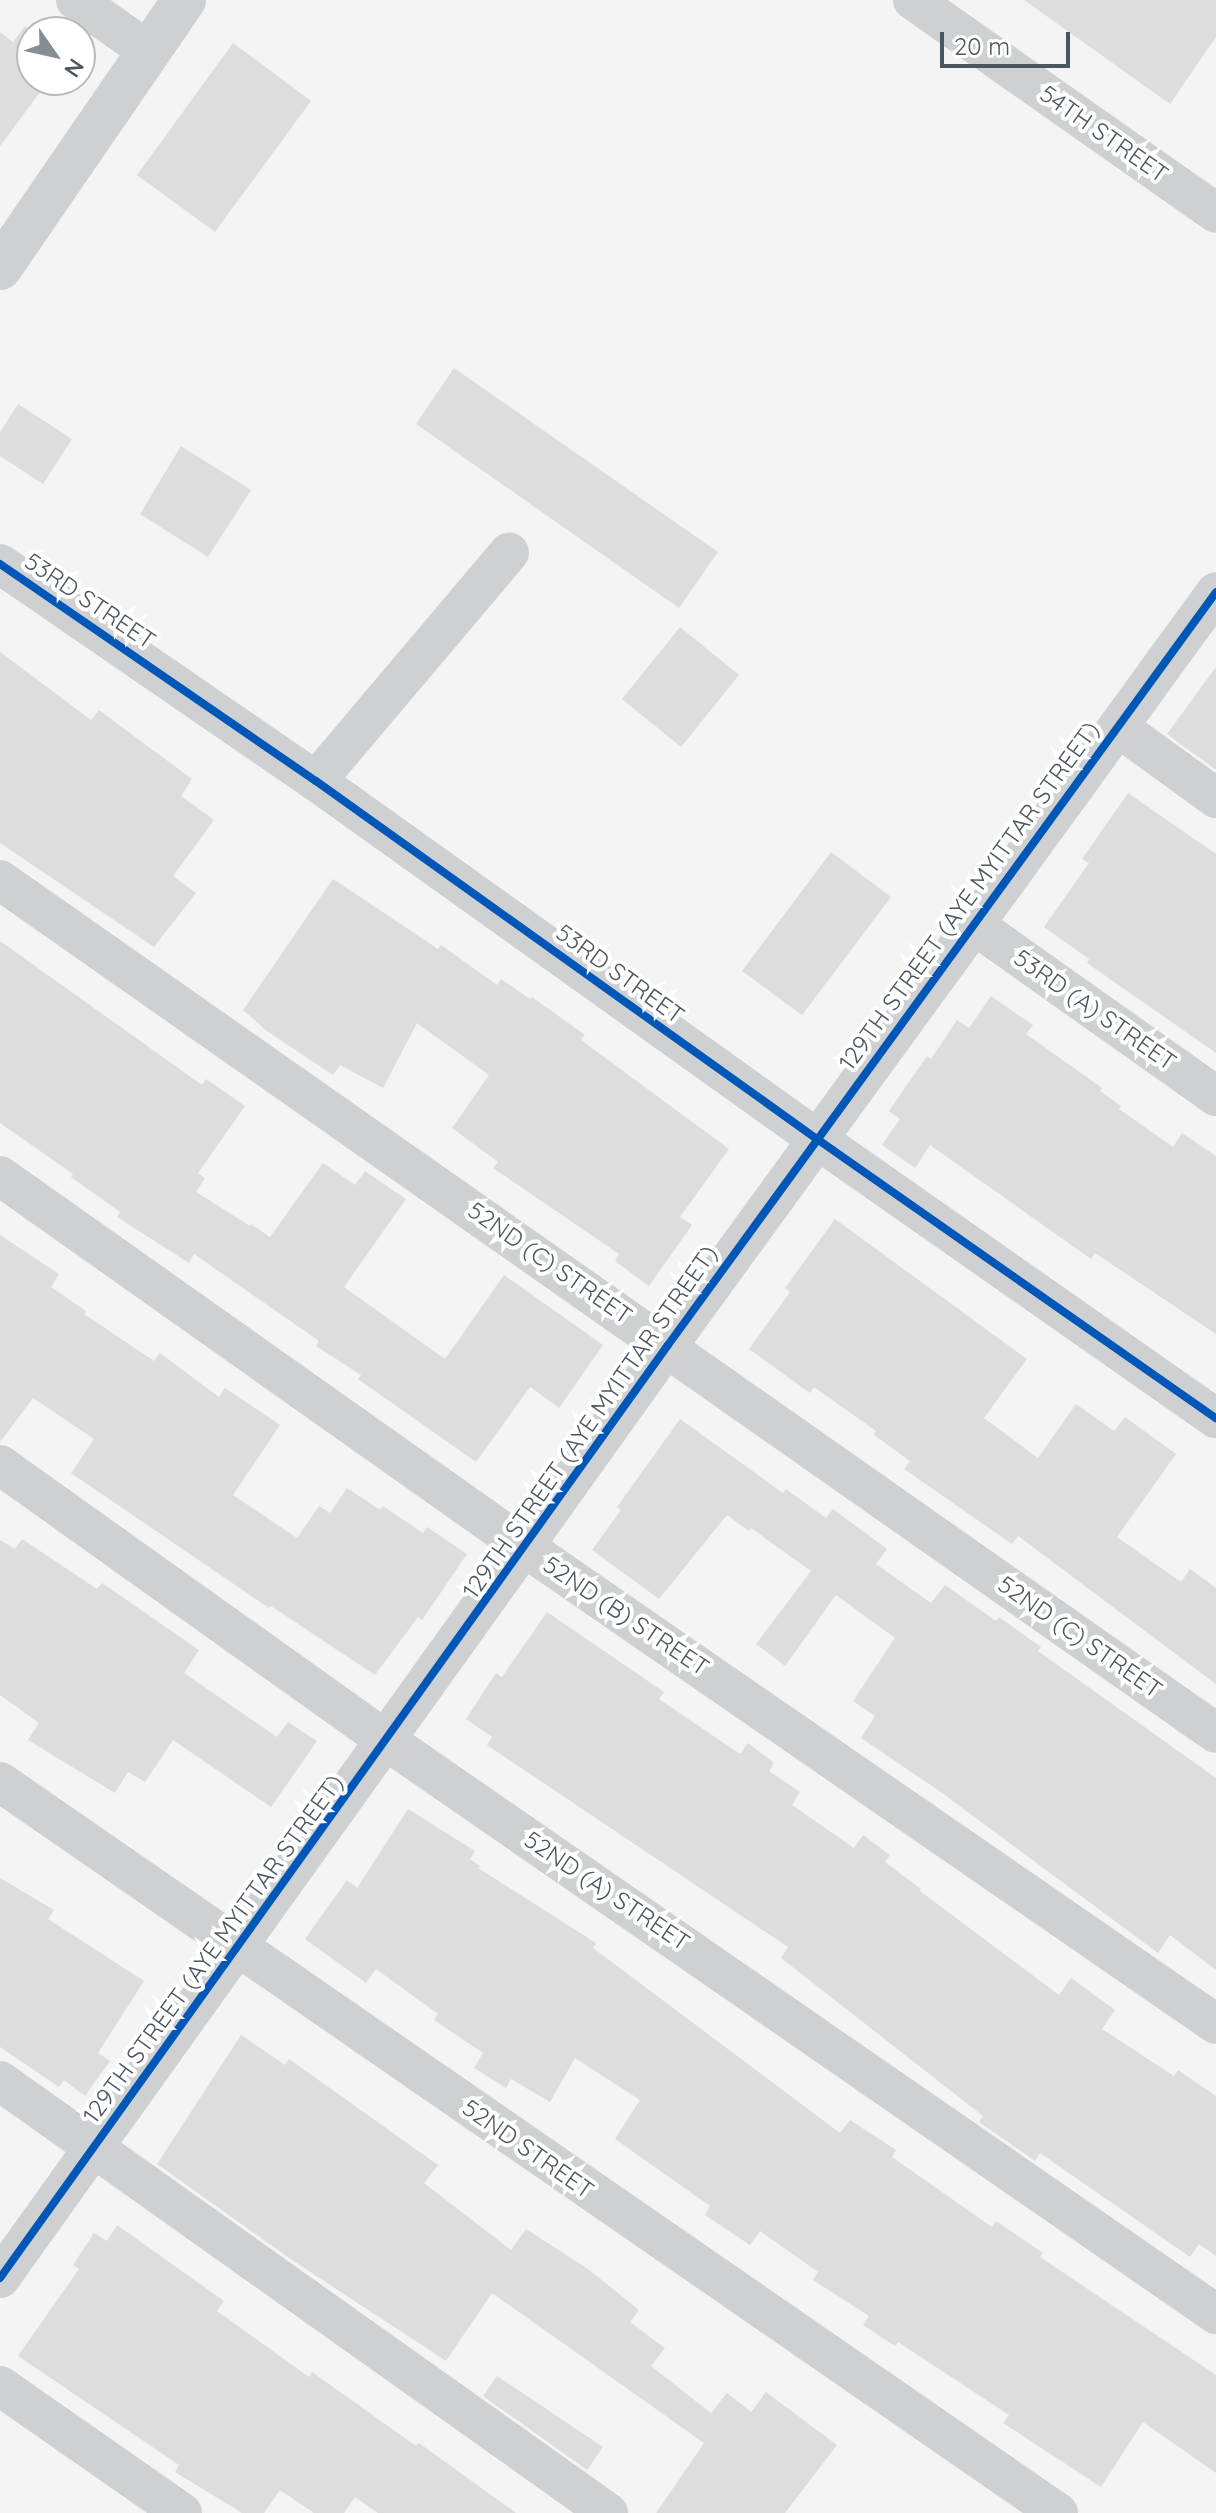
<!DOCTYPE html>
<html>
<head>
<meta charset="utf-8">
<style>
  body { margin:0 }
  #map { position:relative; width:1216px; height:2513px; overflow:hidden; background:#f4f4f4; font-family:Quicksand,sans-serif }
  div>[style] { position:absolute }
  .building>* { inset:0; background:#ddddde }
  .minor>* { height:40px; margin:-20px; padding:0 20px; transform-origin:20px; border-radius:20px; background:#ced0d2 }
  .tertiary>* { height:44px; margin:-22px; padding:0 22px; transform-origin:22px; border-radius:22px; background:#ced0d2 }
  .cycleway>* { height:8px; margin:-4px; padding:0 4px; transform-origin:4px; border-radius:4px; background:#0057b8 }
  span { translate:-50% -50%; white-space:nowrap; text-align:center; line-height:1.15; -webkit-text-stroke:8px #fff; paint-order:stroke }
  .street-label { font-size:24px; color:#4a5661 }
  .north { position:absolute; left:16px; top:16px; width:80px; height:80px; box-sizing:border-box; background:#fff; border:2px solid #b7bbc0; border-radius:50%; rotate:124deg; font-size:22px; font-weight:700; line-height:32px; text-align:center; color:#4a5661 }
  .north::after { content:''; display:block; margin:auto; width:28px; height:36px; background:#868d94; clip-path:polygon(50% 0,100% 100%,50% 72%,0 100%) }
  .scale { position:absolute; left:940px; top:32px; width:130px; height:36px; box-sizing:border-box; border:4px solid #4a5661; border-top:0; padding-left:10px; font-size:24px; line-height:28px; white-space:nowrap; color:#4a5661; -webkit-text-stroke:6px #fff; paint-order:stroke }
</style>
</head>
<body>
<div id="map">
  <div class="building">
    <i style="clip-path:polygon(1024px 0,1216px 0,1216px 37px,1170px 104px)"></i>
    <i style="clip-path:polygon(25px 26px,33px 32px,32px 80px,49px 80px,0 146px,0 32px,13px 42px)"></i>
    <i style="clip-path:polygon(233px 43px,311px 101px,215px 232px,137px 175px)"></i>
    <i style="clip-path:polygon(454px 368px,718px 552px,679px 608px,416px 424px)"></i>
    <i style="clip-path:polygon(18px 404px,72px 439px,43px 484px,0 456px,0 432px)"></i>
    <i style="clip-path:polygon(181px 446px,251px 490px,208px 557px,140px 514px)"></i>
    <i style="clip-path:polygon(680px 627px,739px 675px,681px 747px,622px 699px)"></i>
    <i style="clip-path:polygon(0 652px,91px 720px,99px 710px,192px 779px,181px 796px,214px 820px,173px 876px,196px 893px,154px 947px,0 843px)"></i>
    <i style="clip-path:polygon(1216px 667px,1216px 770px,1167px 734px)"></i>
    <i style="clip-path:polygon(1128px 793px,1216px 854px,1216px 1053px,1087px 963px,1089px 959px,1044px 927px,1089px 863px,1082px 859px)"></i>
    <i style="clip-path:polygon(831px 852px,891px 897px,802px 1015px,742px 971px)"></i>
    <i style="clip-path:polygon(333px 879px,438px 949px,441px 945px,497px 985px,501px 979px,530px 999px,532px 997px,585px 1035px,581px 1040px,729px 1149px,680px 1217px,692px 1225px,649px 1286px,615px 1261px,619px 1254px,493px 1168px,498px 1162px,452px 1128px,489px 1075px,417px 1023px,383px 1088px,340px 1065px,333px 1075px,267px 1031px,243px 1010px)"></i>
    <i style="clip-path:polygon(0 941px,202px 1085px,206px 1079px,245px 1106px,198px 1173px,205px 1178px,196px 1192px,250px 1226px,251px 1224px,270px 1237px,323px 1163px,355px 1185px,365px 1171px,406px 1199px,344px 1287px,445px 1359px,504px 1275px,603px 1345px,559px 1408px,530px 1387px,476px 1462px,358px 1379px,361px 1375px,316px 1346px,319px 1341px,194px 1254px,189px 1263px,117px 1217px,120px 1212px,71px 1177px,73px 1174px,0 1123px)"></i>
    <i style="clip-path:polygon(991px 996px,1033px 1025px,1026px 1034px,1102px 1088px,1100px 1091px,1121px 1106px,1119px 1109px,1173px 1147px,1182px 1133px,1216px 1156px,1216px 1334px,1095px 1253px,1091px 1259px,930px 1145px,915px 1168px,882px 1145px,900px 1119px,889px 1111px,927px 1056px,931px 1059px,957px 1020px,969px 1028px)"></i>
    <i style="clip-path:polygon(835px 1219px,1027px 1359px,984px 1418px,1038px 1458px,1076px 1404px,1114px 1431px,1125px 1417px,1176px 1454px,1117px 1537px,1181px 1582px,1190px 1569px,1216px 1588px,1216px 1684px,1018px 1536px,1012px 1544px,904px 1469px,910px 1461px,874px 1435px,876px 1431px,814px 1387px,810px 1393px,749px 1349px,790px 1292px,785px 1288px)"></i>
    <i style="clip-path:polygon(0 1235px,59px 1274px,51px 1287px,86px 1311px,84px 1314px,154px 1361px,160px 1353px,219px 1397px,225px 1388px,280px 1425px,233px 1495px,297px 1538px,319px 1506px,330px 1513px,347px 1488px,380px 1510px,383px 1506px,423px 1533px,427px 1527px,467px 1554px,422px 1620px,418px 1617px,375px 1675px,271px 1606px,269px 1608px,71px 1473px,94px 1439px,33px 1398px,0 1442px)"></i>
    <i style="clip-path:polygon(680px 1419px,783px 1493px,786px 1489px,826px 1518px,833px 1509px,887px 1549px,876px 1564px,931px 1603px,945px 1585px,996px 1621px,999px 1617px,1041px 1647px,1038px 1651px,1216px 1778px,1216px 1970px,1170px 1935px,1158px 1953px,938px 1790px,861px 1738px,875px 1716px,853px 1701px,895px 1638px,836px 1595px,785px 1666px,756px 1644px,811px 1571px,751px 1528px,749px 1531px,727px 1515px,659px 1599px,592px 1550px,621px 1510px,617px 1507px)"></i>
    <i style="clip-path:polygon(22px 1539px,97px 1589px,102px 1583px,199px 1650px,184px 1673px,264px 1728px,277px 1737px,288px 1722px,317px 1741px,271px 1807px,173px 1740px,145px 1782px,128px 1772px,115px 1793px,28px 1740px,39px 1723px,0 1695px,0 1540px,15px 1549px)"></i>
    <i style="clip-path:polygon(547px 1612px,664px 1692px,659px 1699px,740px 1754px,748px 1743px,774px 1763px,769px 1771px,800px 1792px,792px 1805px,854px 1848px,863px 1835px,890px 1855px,885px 1862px,921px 1889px,920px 1891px,1059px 1995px,1071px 1978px,1115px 2010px,1102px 2029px,1174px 2076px,1178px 2070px,1216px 2096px,1216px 2256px,1199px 2244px,1190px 2257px,1040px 2153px,1035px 2161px,979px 2122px,983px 2116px,781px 1958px,788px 1947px,487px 1745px,492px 1737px,466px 1719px,496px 1673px,502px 1677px)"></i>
    <i style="clip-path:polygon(408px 1809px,475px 1851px,470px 1859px,480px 1866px,478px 1868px,596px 1943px,593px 1948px,840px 2133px,850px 2120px,896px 2150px,892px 2157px,992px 2227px,996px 2221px,1043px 2253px,1040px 2257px,1216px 2375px,1216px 2473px,1143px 2422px,1101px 2487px,1003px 2423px,1009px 2415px,898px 2342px,895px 2346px,863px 2325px,869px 2316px,813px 2280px,818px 2272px,760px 2231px,750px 2245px,705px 2215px,710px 2206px,615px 2139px,640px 2100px,575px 2058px,550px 2102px,511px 2079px,506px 2088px,474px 2068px,483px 2053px,434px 2020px,438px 2014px,376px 1969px,366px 1983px,305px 1939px,347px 1880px,357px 1888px)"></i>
    <i style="clip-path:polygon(0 1878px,54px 1910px,48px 1919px,144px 1981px,98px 2053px,110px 2061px,85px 2096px,64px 2080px,59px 2087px,0 2047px)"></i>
    <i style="clip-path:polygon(241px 2035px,285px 2065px,289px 2059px,438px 2165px,424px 2183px,511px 2250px,526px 2229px,588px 2269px,639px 2310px,630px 2322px,665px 2348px,651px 2366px,711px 2413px,727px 2393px,751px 2412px,766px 2392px,837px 2445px,785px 2513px,656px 2513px,704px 2443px,492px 2293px,446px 2361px,289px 2258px,157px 2164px)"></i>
    <i style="clip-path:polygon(117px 2225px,224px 2301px,217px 2311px,309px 2377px,312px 2372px,416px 2446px,419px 2443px,516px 2513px,378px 2513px,355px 2497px,344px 2513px,314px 2513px,280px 2490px,264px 2513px,242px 2513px,175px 2472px,179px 2465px,18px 2356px,79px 2269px,73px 2265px,94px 2233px,107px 2241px)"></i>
    <i style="clip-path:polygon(497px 2376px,603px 2447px,587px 2470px,483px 2396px)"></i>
  </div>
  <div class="minor">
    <i style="left:76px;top:0;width:88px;rotate:35.3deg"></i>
    <i style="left:913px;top:0;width:370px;rotate:35.1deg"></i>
    <i style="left:0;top:564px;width:383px;rotate:34.5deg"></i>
    <i style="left:316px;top:781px;width:616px;rotate:35.55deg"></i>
    <i style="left:817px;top:1139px;width:487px;rotate:35deg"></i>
    <i style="left:1118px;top:727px;width:121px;rotate:35.9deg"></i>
    <i style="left:316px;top:781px;width:299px;rotate:-49.8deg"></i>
    <i style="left:0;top:880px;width:1485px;rotate:35.05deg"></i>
    <i style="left:973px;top:924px;width:298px;rotate:35.3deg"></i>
    <i style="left:0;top:1176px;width:644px;rotate:35.27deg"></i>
    <i style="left:526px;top:1548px;width:838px;rotate:34.6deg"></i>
    <i style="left:0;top:1465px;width:475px;rotate:35.5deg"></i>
    <i style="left:387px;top:1741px;width:1008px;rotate:34.65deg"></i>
    <i style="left:0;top:1782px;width:1286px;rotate:34.64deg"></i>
    <i style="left:0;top:2081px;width:746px;rotate:35.39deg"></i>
    <i style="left:0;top:2278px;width:1147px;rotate:-54.4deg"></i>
    <i style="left:668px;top:1345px;width:931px;rotate:-53.95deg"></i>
    <i style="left:0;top:2386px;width:222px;rotate:34.9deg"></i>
  </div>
  <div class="tertiary">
    <i style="left:0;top:268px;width:325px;rotate:-55.5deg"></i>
  </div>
  <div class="cycleway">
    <i style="left:0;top:564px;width:383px;rotate:34.5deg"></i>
    <i style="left:316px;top:781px;width:616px;rotate:35.55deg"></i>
    <i style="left:817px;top:1139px;width:487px;rotate:35deg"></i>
    <i style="left:0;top:2278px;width:1147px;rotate:-54.4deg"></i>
    <i style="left:668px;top:1345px;width:931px;rotate:-53.95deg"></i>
  </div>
  <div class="street-label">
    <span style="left:1104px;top:134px;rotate:35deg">54TH STREET</span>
    <span style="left:90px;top:601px;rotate:34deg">53RD STREET</span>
    <span style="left:969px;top:896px;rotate:-54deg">129TH STREET (AYE MYITTAR STREET)</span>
    <span style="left:620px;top:974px;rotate:36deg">53RD STREET</span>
    <span style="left:1095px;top:1010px;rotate:35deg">53RD (A) STREET</span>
    <span style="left:550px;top:1263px;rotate:35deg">52ND (C) STREET</span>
    <span style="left:590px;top:1422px;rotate:-55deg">129TH STREET (AYE MYITTAR STREET)</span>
    <span style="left:626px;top:1616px;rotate:34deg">52ND (B) STREET</span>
    <span style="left:1080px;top:1637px;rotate:35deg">52ND (C) STREET</span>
    <span style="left:607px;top:1891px;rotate:34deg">52ND (A) STREET</span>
    <span style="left:213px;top:1949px;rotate:-54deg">129TH STREET (AYE MYITTAR STREET)</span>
    <span style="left:528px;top:2149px;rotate:35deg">52ND STREET</span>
  </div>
  <div class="north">N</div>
  <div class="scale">20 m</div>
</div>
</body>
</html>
